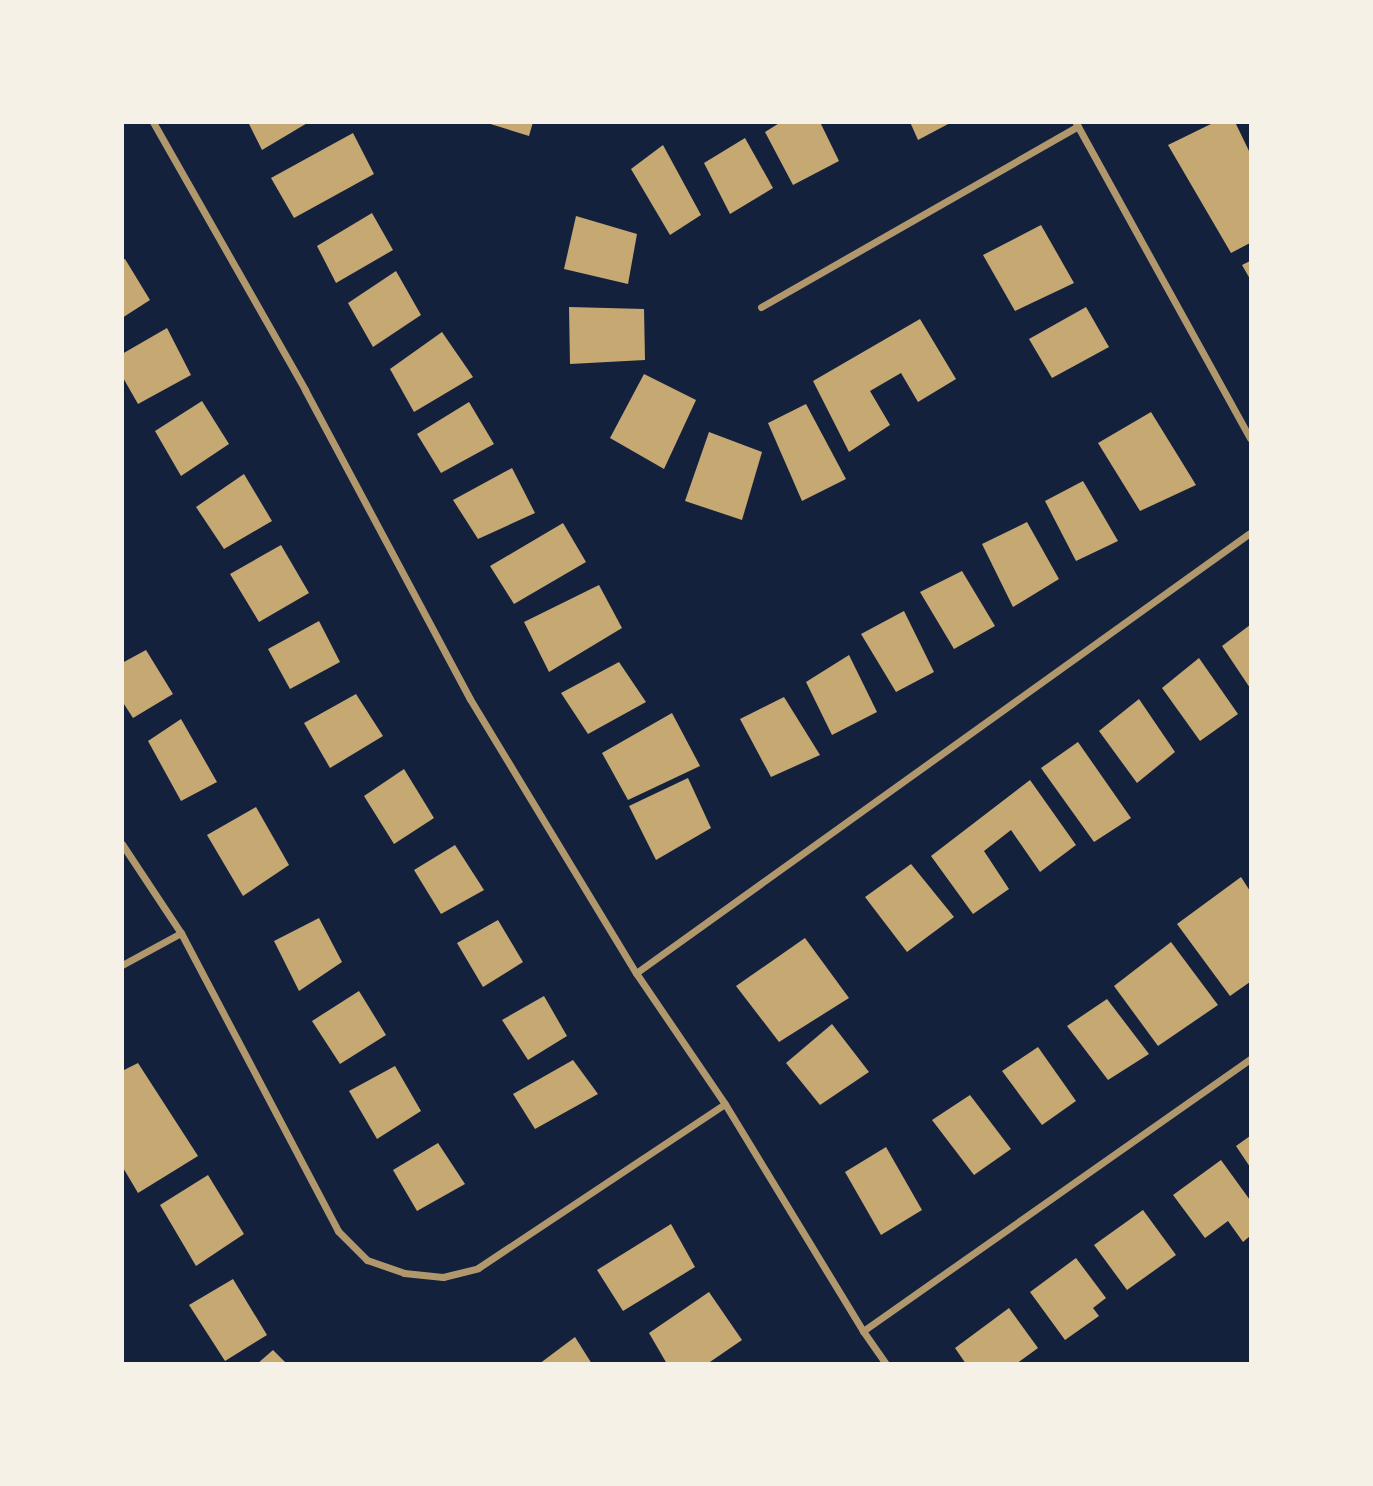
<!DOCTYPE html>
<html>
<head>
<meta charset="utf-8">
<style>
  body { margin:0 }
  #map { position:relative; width:1373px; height:1486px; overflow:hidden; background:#14213d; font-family:Arial,sans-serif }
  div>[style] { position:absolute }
  .building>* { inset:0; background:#c6a872 }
  .minor>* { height:7px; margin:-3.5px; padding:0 3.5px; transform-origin:3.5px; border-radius:3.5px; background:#b1986c }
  span { translate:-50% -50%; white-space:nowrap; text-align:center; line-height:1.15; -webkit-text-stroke:7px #f6f1e7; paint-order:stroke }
  .frame { position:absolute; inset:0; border:124px solid #f6f1e7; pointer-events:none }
</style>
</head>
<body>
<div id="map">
  <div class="building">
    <i style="clip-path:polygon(248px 122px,309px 122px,262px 150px)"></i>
    <i style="clip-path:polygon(484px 122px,533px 122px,529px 136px)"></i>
    <i style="clip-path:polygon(781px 122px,820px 122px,839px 161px,793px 185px,765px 132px)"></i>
    <i style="clip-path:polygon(910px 122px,952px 122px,918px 140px)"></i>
    <i style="clip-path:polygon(1215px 122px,1235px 122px,1250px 153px,1250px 243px,1231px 253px,1168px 145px)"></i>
    <i style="clip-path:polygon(353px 133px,374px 174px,294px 218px,271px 178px)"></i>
    <i style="clip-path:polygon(745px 138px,773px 188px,730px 214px,704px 163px)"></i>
    <i style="clip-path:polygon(663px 145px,701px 215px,670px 235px,631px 169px)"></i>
    <i style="clip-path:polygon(372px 213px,393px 250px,336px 283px,317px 246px)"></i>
    <i style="clip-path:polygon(576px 216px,637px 234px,628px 284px,564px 269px)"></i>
    <i style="clip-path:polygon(1041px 225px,1074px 283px,1015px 311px,983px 255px)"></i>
    <i style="clip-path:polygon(125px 259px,150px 300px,122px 318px,122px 260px)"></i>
    <i style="clip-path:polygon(1250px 261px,1250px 279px,1242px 265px)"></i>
    <i style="clip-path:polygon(396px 271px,421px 315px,373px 347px,348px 303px)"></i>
    <i style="clip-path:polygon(569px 307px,644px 309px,645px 360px,570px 364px)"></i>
    <i style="clip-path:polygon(1086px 307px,1109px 347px,1052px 378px,1029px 339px)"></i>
    <i style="clip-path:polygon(920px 319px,956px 379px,918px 402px,901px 373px,870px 391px,890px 425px,849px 452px,813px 381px)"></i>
    <i style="clip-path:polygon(167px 328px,191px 375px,138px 404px,122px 376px,122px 354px)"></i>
    <i style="clip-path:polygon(442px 332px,473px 377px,414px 412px,390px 369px)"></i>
    <i style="clip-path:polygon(644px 374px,696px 400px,664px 469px,610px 438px)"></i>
    <i style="clip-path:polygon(202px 401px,229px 444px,181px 476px,155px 431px)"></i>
    <i style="clip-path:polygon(469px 402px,494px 444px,441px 473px,417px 434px)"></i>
    <i style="clip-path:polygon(806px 404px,846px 479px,802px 501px,768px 423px)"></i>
    <i style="clip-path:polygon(1151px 412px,1196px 485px,1140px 511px,1098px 443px)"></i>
    <i style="clip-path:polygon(709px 432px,762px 452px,742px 520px,685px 501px)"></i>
    <i style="clip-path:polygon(512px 468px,535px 513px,478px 539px,453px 500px)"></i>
    <i style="clip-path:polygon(244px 474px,272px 521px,224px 549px,196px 507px)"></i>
    <i style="clip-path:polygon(1083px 481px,1118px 541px,1076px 561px,1045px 501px)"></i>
    <i style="clip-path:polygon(1027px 522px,1059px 579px,1013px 607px,982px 544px)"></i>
    <i style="clip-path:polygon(563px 523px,586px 562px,514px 604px,490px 566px)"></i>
    <i style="clip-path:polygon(281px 545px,309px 593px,259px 622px,230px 574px)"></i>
    <i style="clip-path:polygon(962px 571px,995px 626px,954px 649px,920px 592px)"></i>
    <i style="clip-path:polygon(599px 585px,622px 628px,549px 672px,524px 622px)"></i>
    <i style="clip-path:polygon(904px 611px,934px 672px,896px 692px,861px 634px)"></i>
    <i style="clip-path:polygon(319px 621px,340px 662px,290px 689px,268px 649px)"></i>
    <i style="clip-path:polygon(1250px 625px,1250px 688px,1222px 646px)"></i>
    <i style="clip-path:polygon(146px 650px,173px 694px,133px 718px,122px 701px,122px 663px)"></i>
    <i style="clip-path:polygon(849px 655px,877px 712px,832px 735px,806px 682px)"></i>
    <i style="clip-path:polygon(1199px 658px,1238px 714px,1200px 741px,1162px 688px)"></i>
    <i style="clip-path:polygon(619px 662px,646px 702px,588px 734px,561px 693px)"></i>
    <i style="clip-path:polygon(356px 694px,383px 736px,330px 768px,304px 723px)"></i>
    <i style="clip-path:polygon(784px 697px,820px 755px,771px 777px,740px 719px)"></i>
    <i style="clip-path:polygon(1139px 699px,1175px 752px,1137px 783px,1099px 731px)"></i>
    <i style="clip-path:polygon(672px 713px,700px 766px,628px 800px,602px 753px)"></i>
    <i style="clip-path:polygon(181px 719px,217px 782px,181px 801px,148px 741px)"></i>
    <i style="clip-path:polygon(1078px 742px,1131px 818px,1094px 842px,1041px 768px)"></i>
    <i style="clip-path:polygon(404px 769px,434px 818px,394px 844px,364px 796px)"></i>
    <i style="clip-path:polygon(688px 778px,711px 828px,656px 860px,629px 806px)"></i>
    <i style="clip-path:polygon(1030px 780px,1076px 845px,1040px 872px,1011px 830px,984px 851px,1009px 889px,973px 914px,931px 856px)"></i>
    <i style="clip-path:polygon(256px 807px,289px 865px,243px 896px,207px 835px)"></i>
    <i style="clip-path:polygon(455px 845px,484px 890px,441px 914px,414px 870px)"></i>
    <i style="clip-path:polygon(911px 864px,954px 917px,907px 952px,865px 897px)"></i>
    <i style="clip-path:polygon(1241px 877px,1250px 891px,1250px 982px,1230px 996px,1177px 924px)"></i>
    <i style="clip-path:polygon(319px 918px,342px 962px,299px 991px,274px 941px)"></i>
    <i style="clip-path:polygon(498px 920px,523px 962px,483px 987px,457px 943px)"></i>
    <i style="clip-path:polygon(805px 938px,849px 998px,779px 1042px,736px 986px)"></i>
    <i style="clip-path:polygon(1171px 942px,1218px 1005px,1158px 1046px,1114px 986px)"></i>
    <i style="clip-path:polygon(359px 991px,386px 1035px,340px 1064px,312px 1021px)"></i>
    <i style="clip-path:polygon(544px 996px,567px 1036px,528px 1060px,502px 1020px)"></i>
    <i style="clip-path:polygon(1107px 999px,1149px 1054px,1108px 1080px,1067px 1026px)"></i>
    <i style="clip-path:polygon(832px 1024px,869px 1072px,820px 1105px,786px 1063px)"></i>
    <i style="clip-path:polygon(1038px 1047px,1076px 1101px,1042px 1125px,1002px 1071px)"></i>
    <i style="clip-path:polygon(573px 1060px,598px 1094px,535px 1129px,513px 1094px)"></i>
    <i style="clip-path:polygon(138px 1063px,198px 1156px,138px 1193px,122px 1166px,122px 1071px)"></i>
    <i style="clip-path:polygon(395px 1066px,421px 1111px,377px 1139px,349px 1091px)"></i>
    <i style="clip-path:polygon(970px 1095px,1011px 1149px,974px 1175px,932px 1120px)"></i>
    <i style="clip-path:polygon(1250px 1136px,1250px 1167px,1236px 1146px)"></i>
    <i style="clip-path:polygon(438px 1143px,465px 1184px,417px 1211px,393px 1170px)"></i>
    <i style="clip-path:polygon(886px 1147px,922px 1210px,881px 1235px,845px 1172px)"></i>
    <i style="clip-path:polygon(1221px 1160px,1250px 1200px,1250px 1236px,1243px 1242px,1228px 1221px,1205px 1238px,1173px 1195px)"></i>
    <i style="clip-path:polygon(208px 1175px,244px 1234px,196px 1266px,160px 1205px)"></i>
    <i style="clip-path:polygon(1143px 1210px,1176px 1255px,1127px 1290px,1094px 1245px)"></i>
    <i style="clip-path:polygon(671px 1224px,695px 1267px,623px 1311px,597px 1270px)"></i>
    <i style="clip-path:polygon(1076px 1258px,1106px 1298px,1093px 1308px,1099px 1316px,1065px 1340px,1030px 1292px)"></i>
    <i style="clip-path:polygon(233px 1279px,267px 1335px,225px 1361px,189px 1305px)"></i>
    <i style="clip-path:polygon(709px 1292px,742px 1340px,707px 1364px,667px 1364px,649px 1333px)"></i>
    <i style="clip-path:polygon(1009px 1308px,1038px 1348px,1016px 1364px,966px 1364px,955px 1348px)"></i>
    <i style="clip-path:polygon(575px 1337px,592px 1364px,539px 1364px)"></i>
    <i style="clip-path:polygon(273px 1350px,287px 1364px,257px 1364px)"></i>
  </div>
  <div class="minor">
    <i style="left:153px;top:122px;width:308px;rotate:60.4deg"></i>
    <i style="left:305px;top:390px;width:350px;rotate:61.9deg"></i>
    <i style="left:470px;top:699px;width:320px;rotate:58.8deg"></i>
    <i style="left:636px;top:973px;width:158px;rotate:55.8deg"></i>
    <i style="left:725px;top:1104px;width:266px;rotate:58.7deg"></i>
    <i style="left:863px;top:1331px;width:40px;rotate:55.1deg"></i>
    <i style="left:1076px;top:123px;width:360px;rotate:61.1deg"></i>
    <i style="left:761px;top:307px;width:365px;rotate:-29.7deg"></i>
    <i style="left:122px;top:844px;width:107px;rotate:56.5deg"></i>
    <i style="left:181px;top:933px;width:337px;rotate:62.2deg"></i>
    <i style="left:338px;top:1231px;width:41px;rotate:45deg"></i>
    <i style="left:367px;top:1260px;width:39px;rotate:19deg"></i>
    <i style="left:404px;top:1273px;width:39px;rotate:6deg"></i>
    <i style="left:443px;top:1277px;width:36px;rotate:-14deg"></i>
    <i style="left:478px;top:1268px;width:296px;rotate:-33.6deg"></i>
    <i style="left:122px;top:965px;width:67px;rotate:-28.5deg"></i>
    <i style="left:636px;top:973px;width:755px;rotate:-35.63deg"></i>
    <i style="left:863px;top:1331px;width:473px;rotate:-35.1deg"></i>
  </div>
  <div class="frame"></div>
</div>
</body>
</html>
